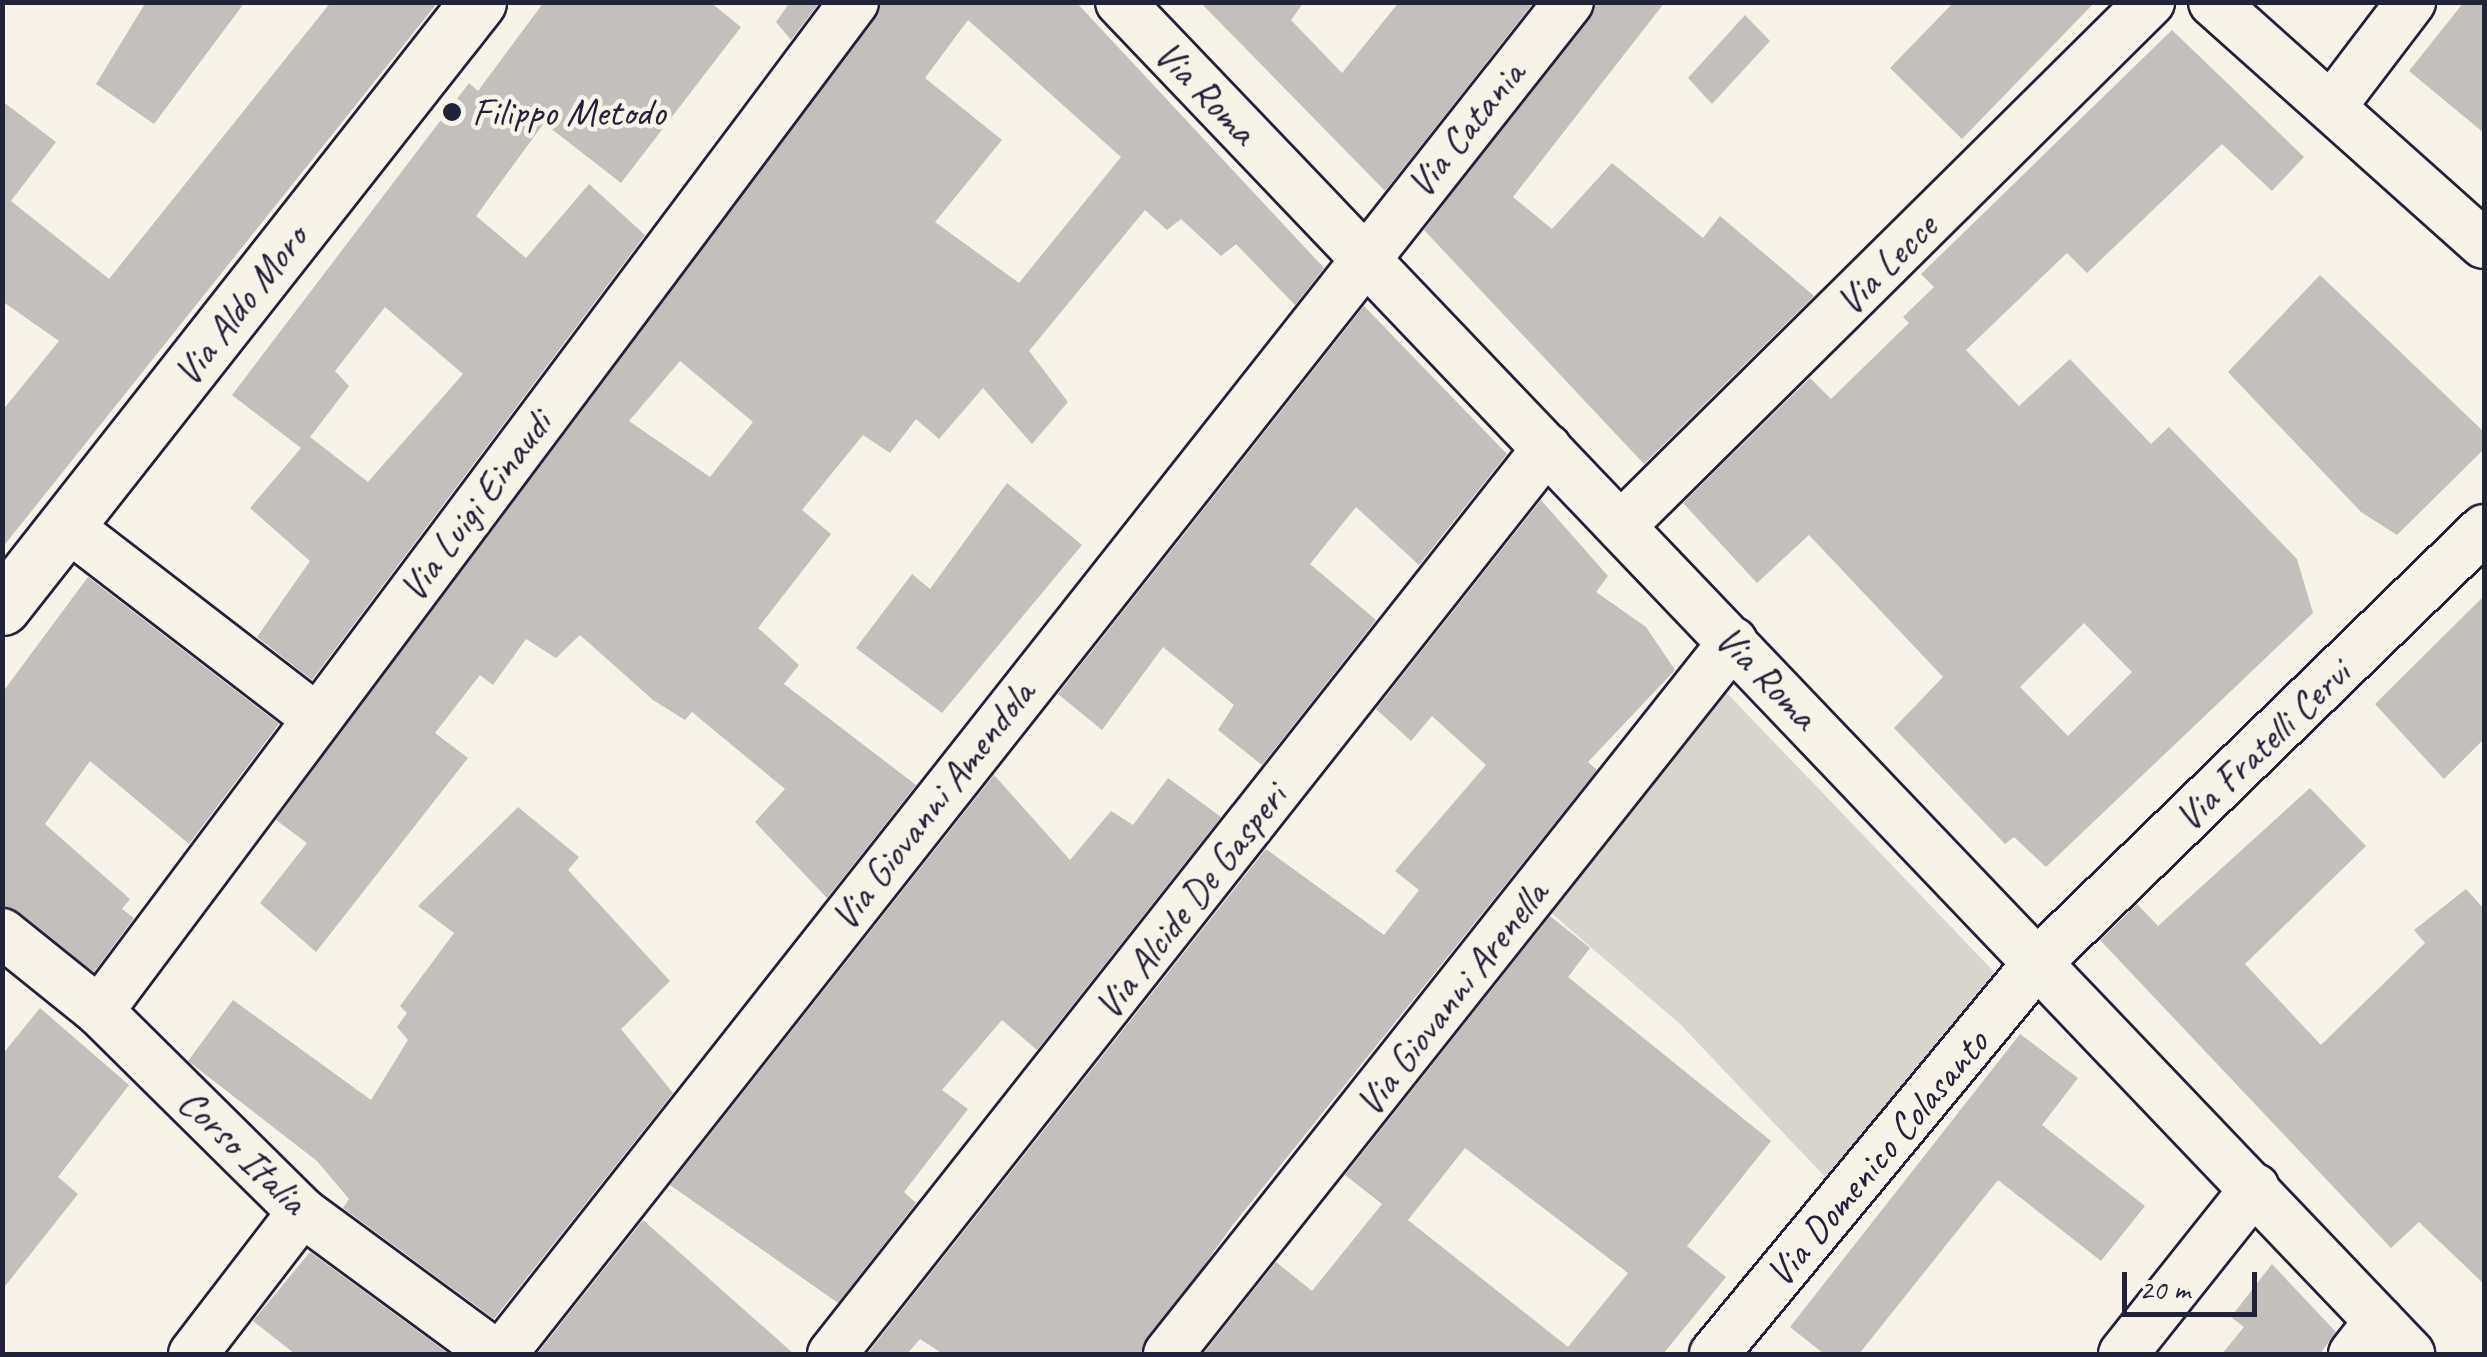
<!DOCTYPE html>
<html>
<head>
<meta charset="utf-8">
<style>
  body { margin:0 }
  #map { position:relative; width:2487px; height:1357px; overflow:hidden; background:#f7f3e8; font-family:Caveat,sans-serif }
  div>[style] { position:absolute }
  .green>* { inset:0; background:#d8d5cf }
  .building>* { inset:0; background:#c2bfbd }
  .roads { filter:drop-shadow(2px 0 #22223b) drop-shadow(-2px 0 #22223b) drop-shadow(0 2px #22223b) drop-shadow(0 -2px #22223b) }
  .street>* { height:48px; margin:-24px; padding:0 24px; transform-origin:24px; border-radius:24px; background:#f7f3e8 }
  .secondary>* { height:55px; margin:-27.5px; padding:0 27.5px; transform-origin:27.5px; border-radius:27.5px; background:#f7f3e8 }
  .dots>* { width:28px; height:28px; translate:-50% -50%; box-sizing:border-box; border:5px solid #f7f3e8; border-radius:50% }
  span { translate:-50% -50%; white-space:nowrap; text-align:center; line-height:1.15; -webkit-text-stroke:9px #f7f3e8; paint-order:stroke }
  .street-label { font-size:40px; color:#22223b }
  .poi-label { font-size:40px; color:#22223b }
  .left { translate:0 -50%; text-align:left }
  .frame { position:absolute; inset:0; border:5px solid #22223b; pointer-events:none }
  .scale { position:absolute; left:2122px; top:1272px; width:135px; height:45px; box-sizing:border-box; border:5px solid #22223b; border-top:0; padding-left:12px; font-size:30px; line-height:35px; white-space:nowrap; color:#22223b; -webkit-text-stroke:8px #f7f3e8; paint-order:stroke }
</style>
</head>
<body>
<div id="map">
  <div class="green">
    <i style="clip-path:polygon(1725px 691px,2001px 979px,1828px 1180px,1680px 1024px,1550px 912px)"></i>
  </div>
  <div class="building">
    <i style="clip-path:polygon(146px 2px,245px 2px,154px 124px,96px 84px)"></i>
    <i style="clip-path:polygon(331px 2px,438px 2px,2px 548px,2px 411px,59px 341px,2px 301px,2px 101px,56px 142px,11px 201px,109px 279px)"></i>
    <i style="clip-path:polygon(evenodd,544px 2px,710px 2px,741px 27px,621px 183px,544px 123px,476px 216px,526px 258px,589px 184px,645px 235px,312px 680px,257px 637px,310px 561px,250px 508px,301px 448px,232px 395px,469px 83px,478px 91px,544px 2px,385px 307px,463px 374px,368px 482px,310px 437px,304px 445px,349px 386px,335px 371px,385px 307px)"></i>
    <i style="clip-path:polygon(790px 2px,819px 3px,791px 40px,776px 22px)"></i>
    <i style="clip-path:polygon(evenodd,881px 2px,1076px 2px,1324px 268px,1295px 305px,1236px 244px,1221px 256px,1181px 219px,1167px 230px,1145px 210px,1029px 351px,1068px 402px,1032px 444px,983px 388px,939px 439px,916px 419px,890px 453px,863px 435px,802px 510px,831px 534px,758px 628px,799px 665px,784px 684px,916px 785px,827px 898px,755px 822px,785px 789px,692px 712px,685px 720px,653px 700px,580px 635px,556px 658px,526px 639px,493px 685px,480px 675px,435px 733px,468px 758px,316px 952px,260px 903px,307px 843px,276px 820px,881px 2px,968px 20px,1121px 157px,1019px 283px,935px 222px,1002px 140px,925px 78px,968px 20px,881px 2px,680px 361px,753px 422px,710px 477px,629px 421px,680px 361px)"></i>
    <i style="clip-path:polygon(1200px 2px,1304px 2px,1291px 20px,1342px 73px,1399px 2px,1534px 2px,1385px 191px)"></i>
    <i style="clip-path:polygon(1596px 2px,1665px 2px,1513px 197px,1552px 229px,1612px 163px,1703px 238px,1720px 216px,1814px 296px,1644px 464px,1424px 230px)"></i>
    <i style="clip-path:polygon(1954px 2px,2095px 2px,1962px 139px,1890px 68px)"></i>
    <i style="clip-path:polygon(2464px 2px,2484px 2px,2484px 133px,2409px 71px)"></i>
    <i style="clip-path:polygon(1745px 15px,1770px 41px,1712px 104px,1688px 78px)"></i>
    <i style="clip-path:polygon(evenodd,2172px 30px,2304px 157px,2272px 191px,2222px 144px,2087px 273px,2067px 253px,1966px 350px,2019px 406px,2070px 359px,2151px 444px,2169px 427px,2297px 559px,2313px 613px,2046px 867px,2014px 837px,2005px 844px,1894px 728px,1943px 677px,1809px 535px,1757px 583px,1683px 503px,1810px 378px,1831px 399px,1909px 323px,1903px 317px,1934px 287px,1921px 274px,2172px 30px,2084px 623px,2132px 672px,2068px 736px,2020px 687px,2084px 623px)"></i>
    <i style="clip-path:polygon(2320px 275px,2484px 432px,2484px 449px,2397px 535px,2361px 512px,2228px 372px)"></i>
    <i style="clip-path:polygon(1364px 306px,1507px 454px,1419px 565px,1356px 507px,1310px 564px,1376px 620px,1262px 765px,1218px 730px,1234px 705px,1163px 647px,1102px 730px,1058px 694px)"></i>
    <i style="clip-path:polygon(1007px 483px,1082px 545px,942px 713px,856px 648px,912px 574px,930px 589px)"></i>
    <i style="clip-path:polygon(1541px 500px,1608px 576px,1596px 592px,1646px 627px,1675px 670px,1588px 762px,1597px 770px,1232px 1226px,1141px 1354px,943px 1354px,920px 1339px,907px 1354px,867px 1354px,1266px 849px,1384px 935px,1419px 890px,1395px 871px,1486px 765px,1432px 716px,1411px 741px,1376px 709px)"></i>
    <i style="clip-path:polygon(88px 577px,279px 724px,189px 844px,90px 761px,45px 824px,130px 899px,122px 909px,134px 918px,94px 972px,2px 906px,2px 693px)"></i>
    <i style="clip-path:polygon(2484px 596px,2484px 739px,2444px 779px,2375px 704px)"></i>
    <i style="clip-path:polygon(994px 775px,1070px 860px,1111px 811px,1133px 825px,1168px 778px,1221px 817px,1037px 1050px,1002px 1020px,942px 1090px,968px 1109px,904px 1192px,916px 1203px,838px 1303px,670px 1185px)"></i>
    <i style="clip-path:polygon(2310px 788px,2366px 846px,2245px 964px,2321px 1045px,2425px 943px,2414px 930px,2466px 889px,2484px 909px,2484px 1284px,2419px 1222px,2391px 1248px,2100px 940px,2137px 904px,2158px 926px)"></i>
    <i style="clip-path:polygon(518px 807px,579px 857px,568px 870px,670px 981px,621px 1029px,673px 1093px,494px 1319px,343px 1208px,349px 1199px,317px 1161px,188px 1061px,233px 1000px,371px 1100px,408px 1040px,397px 1027px,407px 1013px,400px 1006px,454px 933px,418px 906px)"></i>
    <i style="clip-path:polygon(evenodd,1550px 916px,1590px 948px,1568px 977px,1771px 1141px,1687px 1246px,1726px 1277px,1663px 1354px,1203px 1354px,1276px 1262px,1312px 1291px,1382px 1204px,1345px 1175px,1550px 916px,1465px 1148px,1628px 1273px,1568px 1347px,1408px 1220px,1465px 1148px)"></i>
    <i style="clip-path:polygon(40px 1008px,129px 1085px,58px 1177px,78px 1194px,2px 1290px,2px 1055px)"></i>
    <i style="clip-path:polygon(2020px 1034px,2078px 1078px,2042px 1125px,2145px 1206px,2101px 1261px,1998px 1180px,1859px 1354px,1824px 1354px,1790px 1327px)"></i>
    <i style="clip-path:polygon(643px 1220px,794px 1354px,537px 1354px)"></i>
    <i style="clip-path:polygon(310px 1252px,449px 1354px,295px 1354px,253px 1321px)"></i>
    <i style="clip-path:polygon(2272px 1264px,2336px 1332px,2320px 1354px,2222px 1354px,2244px 1327px,2231px 1317px)"></i>
  </div>
  <div class="roads">
    <div class="street">
      <i style="left:1120px;top:2px;width:1869px;rotate:46.34deg"></i>
      <i style="left:2213px;top:2px;width:363px;rotate:41.8deg"></i>
      <i style="left:2332px;top:106px;width:131px;rotate:-52.8deg"></i>
      <i style="left:67px;top:526px;width:314px;rotate:37.6deg"></i>
      <i style="left:1621px;top:526px;width:745px;rotate:-44.73deg"></i>
      <i style="left:2px;top:933px;width:124px;rotate:38.8deg"></i>
      <i style="left:99px;top:1011px;width:286px;rotate:44.7deg"></i>
      <i style="left:302px;top:1212px;width:240px;rotate:36.3deg"></i>
      <i style="left:99px;top:1011px;width:1260px;rotate:-53.19deg"></i>
      <i style="left:193px;top:1354px;width:179px;rotate:-52.5deg"></i>
      <i style="left:502px;top:1354px;width:1722px;rotate:-51.72deg"></i>
      <i style="left:832px;top:1354px;width:1154px;rotate:-51.72deg"></i>
      <i style="left:1168px;top:1354px;width:909px;rotate:-51.57deg"></i>
      <i style="left:1714px;top:1354px;width:510px;rotate:-50.41deg"></i>
      <i style="left:2039px;top:961px;width:620px;rotate:-44.15deg"></i>
      <i style="left:2123px;top:1354px;width:212px;rotate:-51.5deg"></i>
      <i style="left:2353px;top:1354px;width:42px;rotate:-51.8deg"></i>
    </div>
    <div class="secondary">
      <i style="left:2px;top:607px;width:770px;rotate:-51.81deg"></i>
    </div>
  </div>
  <div class="dots">
    <i style="left:452px;top:112px;background:#22223b"></i>
  </div>
  <div class="street-label">
    <span style="left:1206px;top:92px;rotate:46deg">Via Roma</span>
    <span style="left:1465px;top:129px;rotate:-51deg">Via Catania</span>
    <span style="left:1886px;top:264px;rotate:-45deg">Via Lecce</span>
    <span style="left:240px;top:305px;rotate:-52deg">Via Aldo Moro</span>
    <span style="left:475px;top:506px;rotate:-53deg">Via Luigi Einaudi</span>
    <span style="left:1767px;top:677px;rotate:46deg">Via Roma</span>
    <span style="left:2262px;top:745px;rotate:-44deg">Via Fratelli Cervi</span>
    <span style="left:932px;top:805px;rotate:-52deg">Via Giovanni Amendola</span>
    <span style="left:1190px;top:901px;rotate:-52deg">Via Alcide De Gasperi</span>
    <span style="left:1451px;top:998px;rotate:-52deg">Via Giovanni Arenella</span>
    <span style="left:243px;top:1151px;rotate:44deg">Corso Italia</span>
    <span style="left:1877px;top:1158px;rotate:-50deg">Via Domenico Colasanto</span>
  </div>
  <div class="poi-label">
    <span class="left" style="left:472px;top:112px">Filippo Metodo</span>
  </div>
  <div class="frame"></div>
  <div class="scale">20 m</div>
</div>
</body>
</html>
